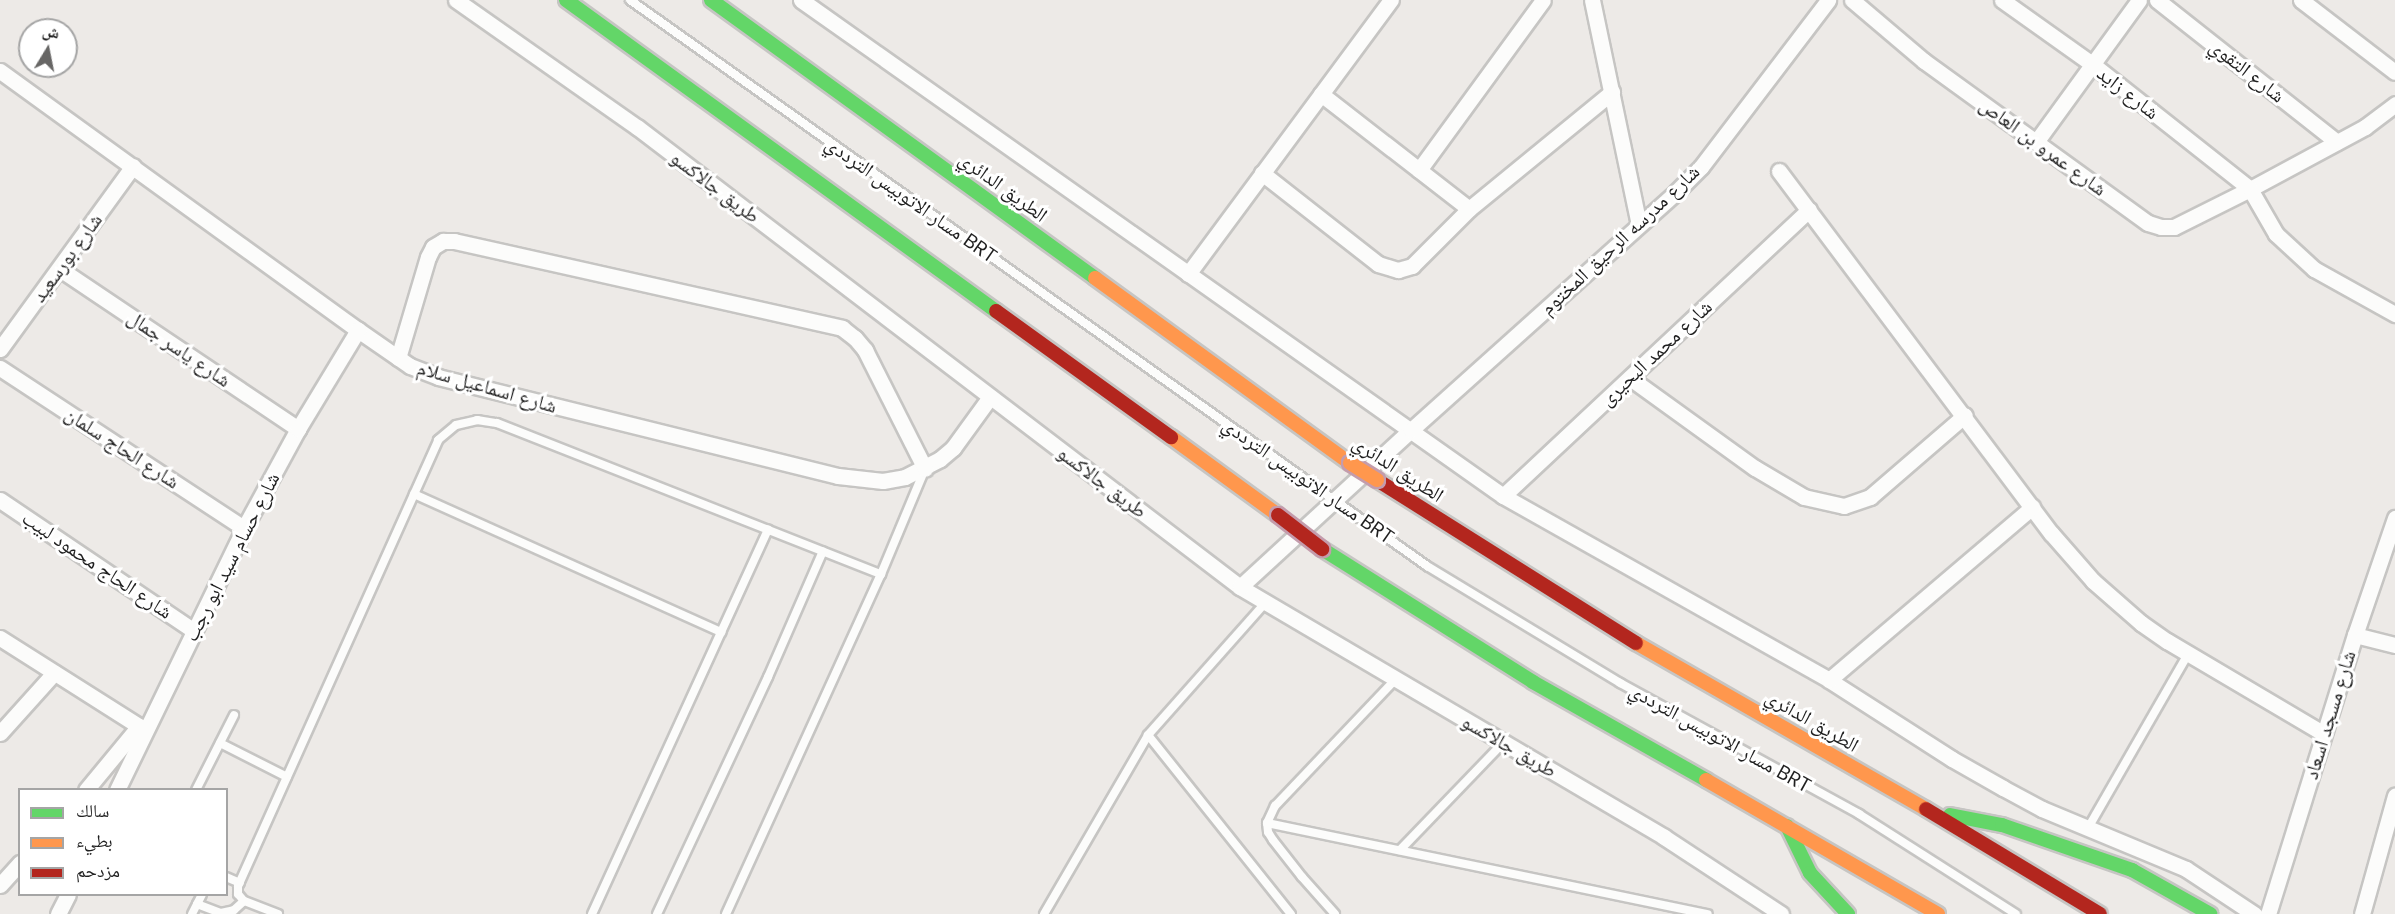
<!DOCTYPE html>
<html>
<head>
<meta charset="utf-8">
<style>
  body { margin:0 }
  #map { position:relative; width:2395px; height:914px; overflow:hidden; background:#edeae7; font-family:"DM Sans","Noto Naskh Arabic",sans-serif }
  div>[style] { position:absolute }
  .roads { filter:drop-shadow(2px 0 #c6c5c3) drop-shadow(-2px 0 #c6c5c3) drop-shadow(0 2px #c6c5c3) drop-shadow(0 -2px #c6c5c3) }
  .lane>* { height:8px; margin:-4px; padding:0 4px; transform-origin:4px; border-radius:4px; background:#fcfcfb }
  .street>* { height:15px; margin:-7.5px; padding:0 7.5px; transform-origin:7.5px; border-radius:7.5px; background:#fcfcfb }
  .fast>* { height:14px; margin:-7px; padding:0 7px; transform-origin:7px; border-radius:7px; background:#63d668 }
  .slow>* { height:14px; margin:-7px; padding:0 7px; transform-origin:7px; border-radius:7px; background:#ff974d }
  .jam>* { height:14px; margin:-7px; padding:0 7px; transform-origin:7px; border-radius:7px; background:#b3261e }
  .bridges { filter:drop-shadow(2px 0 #c49cac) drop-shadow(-2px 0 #c49cac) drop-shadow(0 2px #c49cac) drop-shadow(0 -2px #c49cac) }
  .slow-bridge>* { height:14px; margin:-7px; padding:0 7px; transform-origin:7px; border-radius:7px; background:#ff974d }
  .jam-bridge>* { height:14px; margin:-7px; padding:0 7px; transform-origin:7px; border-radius:7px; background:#b3261e }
  span { translate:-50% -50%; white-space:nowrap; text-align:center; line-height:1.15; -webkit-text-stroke:6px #fff; paint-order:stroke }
  .street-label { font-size:20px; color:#1f1f1f }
  .legend { position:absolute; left:18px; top:788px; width:210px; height:108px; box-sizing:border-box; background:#fff; border:2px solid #a5a5a5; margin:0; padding:8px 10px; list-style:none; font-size:18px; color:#1f1f1f }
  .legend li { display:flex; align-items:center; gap:12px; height:30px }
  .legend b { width:30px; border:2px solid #a5a5a5 }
  .north { position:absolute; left:18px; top:18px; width:60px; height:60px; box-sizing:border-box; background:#fff; border:2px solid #a5a5a5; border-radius:50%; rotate:10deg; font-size:16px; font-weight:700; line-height:24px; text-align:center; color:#1f1f1f }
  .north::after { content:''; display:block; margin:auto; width:21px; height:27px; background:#676665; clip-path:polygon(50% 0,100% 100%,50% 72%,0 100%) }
</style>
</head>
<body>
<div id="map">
  <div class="roads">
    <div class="lane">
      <i style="left:630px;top:0;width:978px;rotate:35.38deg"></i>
      <i style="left:1427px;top:566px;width:226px;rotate:31.2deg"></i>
      <i style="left:1620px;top:683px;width:273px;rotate:28.7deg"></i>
      <i style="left:1859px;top:814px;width:186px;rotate:32.5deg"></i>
      <i style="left:414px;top:494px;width:337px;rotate:24.2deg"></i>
      <i style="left:1148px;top:735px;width:229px;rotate:51.4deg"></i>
      <i style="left:220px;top:743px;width:75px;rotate:26.9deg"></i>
      <i style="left:196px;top:790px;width:84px;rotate:-63.1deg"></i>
      <i style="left:1267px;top:823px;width:450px;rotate:11.7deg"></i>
      <i style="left:2088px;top:828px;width:201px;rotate:-60.1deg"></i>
      <i style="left:1400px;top:850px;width:149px;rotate:-46.1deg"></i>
      <i style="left:226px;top:877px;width:15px;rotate:23deg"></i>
      <i style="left:197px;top:904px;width:26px;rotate:21deg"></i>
      <i style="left:221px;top:913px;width:13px;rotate:-13deg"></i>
      <i style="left:234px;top:910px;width:13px;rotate:-42deg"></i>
      <i style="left:192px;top:914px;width:22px;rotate:-63deg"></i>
      <i style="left:278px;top:914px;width:36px;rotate:-159deg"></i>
      <i style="left:244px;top:901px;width:9px;rotate:-131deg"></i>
      <i style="left:238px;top:894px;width:8px;rotate:-90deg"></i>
      <i style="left:238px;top:886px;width:489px;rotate:-65.8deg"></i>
      <i style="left:438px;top:440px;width:23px;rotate:-40deg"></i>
      <i style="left:456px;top:425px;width:22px;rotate:-13deg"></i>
      <i style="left:477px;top:420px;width:20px;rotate:9deg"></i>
      <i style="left:497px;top:423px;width:413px;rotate:21.5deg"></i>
      <i style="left:592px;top:914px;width:423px;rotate:-65.4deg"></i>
      <i style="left:657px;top:914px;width:262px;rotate:-64.9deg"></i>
      <i style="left:768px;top:677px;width:137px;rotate:-66.4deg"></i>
      <i style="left:726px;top:914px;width:374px;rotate:-65.5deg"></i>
      <i style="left:881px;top:574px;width:114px;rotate:-67.3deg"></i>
      <i style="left:1044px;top:914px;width:207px;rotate:-59.8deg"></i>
      <i style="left:1148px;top:735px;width:178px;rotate:-48.4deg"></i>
      <i style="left:1335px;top:914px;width:50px;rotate:-131.7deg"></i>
      <i style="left:1302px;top:877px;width:47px;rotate:-128.1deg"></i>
      <i style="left:1273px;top:840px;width:9px;rotate:-122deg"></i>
      <i style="left:1268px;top:832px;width:9px;rotate:-96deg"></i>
      <i style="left:1267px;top:823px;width:19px;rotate:-65deg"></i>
      <i style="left:1275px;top:806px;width:174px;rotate:-46.4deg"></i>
    </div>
    <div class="street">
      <i style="left:456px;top:0;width:221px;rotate:35.1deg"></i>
      <i style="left:637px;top:127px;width:758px;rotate:37.34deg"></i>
      <i style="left:1240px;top:587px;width:492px;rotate:30.5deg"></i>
      <i style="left:1664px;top:837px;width:140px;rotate:33.3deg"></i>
      <i style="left:801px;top:0;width:860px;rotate:35.24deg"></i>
      <i style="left:1503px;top:496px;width:374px;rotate:29.4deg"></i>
      <i style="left:1829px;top:680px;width:146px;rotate:32.7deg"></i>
      <i style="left:1952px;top:759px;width:59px;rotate:29.6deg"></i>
      <i style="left:2003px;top:788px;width:44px;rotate:28.3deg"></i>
      <i style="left:2042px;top:809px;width:156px;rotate:22.6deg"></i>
      <i style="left:2186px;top:869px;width:82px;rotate:33.5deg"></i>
      <i style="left:1592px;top:0;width:229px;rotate:78.2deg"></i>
      <i style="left:1852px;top:0;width:94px;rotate:40.3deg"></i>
      <i style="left:1924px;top:61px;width:276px;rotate:35.9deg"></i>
      <i style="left:2148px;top:223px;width:14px;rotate:17deg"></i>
      <i style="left:2161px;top:227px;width:13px"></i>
      <i style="left:2174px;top:227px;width:85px;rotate:-26.6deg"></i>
      <i style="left:2250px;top:189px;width:131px;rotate:-28.3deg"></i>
      <i style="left:2365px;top:127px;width:38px;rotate:-37deg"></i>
      <i style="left:2002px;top:0;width:110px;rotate:35.4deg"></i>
      <i style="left:2092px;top:64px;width:201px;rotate:38.3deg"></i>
      <i style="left:2250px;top:189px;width:52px;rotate:60deg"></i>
      <i style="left:2276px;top:234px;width:52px;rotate:42.6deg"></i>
      <i style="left:2314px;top:269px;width:93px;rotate:29.1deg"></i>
      <i style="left:2157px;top:0;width:229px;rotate:38.3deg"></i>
      <i style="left:2301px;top:0;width:118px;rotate:37.5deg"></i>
      <i style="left:0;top:71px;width:442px;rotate:35.9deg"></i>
      <i style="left:358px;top:330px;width:63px;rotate:34.7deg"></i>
      <i style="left:410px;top:366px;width:30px;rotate:21deg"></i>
      <i style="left:438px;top:377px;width:412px;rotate:13.9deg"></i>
      <i style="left:838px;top:476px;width:45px;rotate:6.3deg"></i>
      <i style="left:883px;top:481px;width:22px;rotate:-10deg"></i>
      <i style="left:905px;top:477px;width:39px;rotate:-27deg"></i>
      <i style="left:940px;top:459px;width:17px;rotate:-40deg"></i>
      <i style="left:953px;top:448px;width:63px;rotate:-54deg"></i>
      <i style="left:1321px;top:94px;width:187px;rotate:37.8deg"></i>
      <i style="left:2036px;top:142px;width:175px;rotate:-54deg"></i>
      <i style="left:1419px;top:170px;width:210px;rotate:-53.9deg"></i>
      <i style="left:1779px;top:171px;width:453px;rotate:53.1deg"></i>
      <i style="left:2051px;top:533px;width:64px;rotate:48.8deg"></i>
      <i style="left:2093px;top:581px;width:64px;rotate:41.2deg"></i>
      <i style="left:2141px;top:623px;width:32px;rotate:35deg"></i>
      <i style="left:2167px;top:641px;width:182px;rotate:30.6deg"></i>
      <i style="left:1262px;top:173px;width:147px;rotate:38.1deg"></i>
      <i style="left:1378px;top:264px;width:21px;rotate:17deg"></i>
      <i style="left:1398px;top:270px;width:15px;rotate:-16deg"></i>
      <i style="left:1412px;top:266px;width:81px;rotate:-45deg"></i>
      <i style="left:1469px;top:209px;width:185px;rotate:-39.3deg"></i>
      <i style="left:60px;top:269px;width:287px;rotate:33.9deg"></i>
      <i style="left:1188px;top:274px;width:341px;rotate:-53.5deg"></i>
      <i style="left:0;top:349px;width:226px;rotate:-54deg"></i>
      <i style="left:398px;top:358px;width:105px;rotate:-73.5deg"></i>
      <i style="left:428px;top:257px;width:11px;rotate:-63deg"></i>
      <i style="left:433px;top:247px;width:12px;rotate:-31deg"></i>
      <i style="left:443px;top:241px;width:11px"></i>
      <i style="left:454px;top:241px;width:398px;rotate:12.6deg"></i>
      <i style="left:842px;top:328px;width:16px;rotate:38deg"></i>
      <i style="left:855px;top:338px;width:16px;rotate:50deg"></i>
      <i style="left:865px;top:350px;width:133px;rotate:63.2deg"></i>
      <i style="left:0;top:368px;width:292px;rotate:33.3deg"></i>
      <i style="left:1630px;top:378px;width:154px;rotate:35.8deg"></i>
      <i style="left:1755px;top:468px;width:57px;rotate:30.6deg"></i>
      <i style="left:1804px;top:497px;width:41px;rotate:12.7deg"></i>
      <i style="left:1844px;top:506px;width:28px;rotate:-19deg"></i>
      <i style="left:1870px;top:497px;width:125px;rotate:-40.8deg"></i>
      <i style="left:1503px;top:496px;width:419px;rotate:-43.1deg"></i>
      <i style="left:0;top:500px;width:234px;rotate:34deg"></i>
      <i style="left:1240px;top:587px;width:232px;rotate:-42.6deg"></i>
      <i style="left:1411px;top:430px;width:356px;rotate:-41.9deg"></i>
      <i style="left:1676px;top:192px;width:35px;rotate:-45deg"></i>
      <i style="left:1701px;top:167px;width:210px;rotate:-52.7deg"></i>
      <i style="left:2355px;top:635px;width:41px;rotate:14deg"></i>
      <i style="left:0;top:638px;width:172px;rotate:32.4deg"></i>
      <i style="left:1829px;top:680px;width:267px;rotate:-40.4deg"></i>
      <i style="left:0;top:733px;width:81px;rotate:-48deg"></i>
      <i style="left:86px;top:790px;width:83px;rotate:-50.4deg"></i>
      <i style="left:117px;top:790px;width:291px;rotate:-64.1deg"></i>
      <i style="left:244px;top:528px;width:113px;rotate:-61.4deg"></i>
      <i style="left:298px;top:429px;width:116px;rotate:-58.8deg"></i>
      <i style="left:0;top:885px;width:30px;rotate:-48deg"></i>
      <i style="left:58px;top:914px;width:22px;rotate:-63deg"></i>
      <i style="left:2268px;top:914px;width:292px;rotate:-72.7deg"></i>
      <i style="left:2355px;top:635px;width:124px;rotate:-71.1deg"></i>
      <i style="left:2362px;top:914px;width:123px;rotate:-74.4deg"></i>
    </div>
    <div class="fast">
      <i style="left:566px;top:0;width:531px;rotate:35.88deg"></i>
      <i style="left:711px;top:0;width:474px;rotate:35.9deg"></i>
      <i style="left:1322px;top:549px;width:249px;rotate:32.2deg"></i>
      <i style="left:1533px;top:682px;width:199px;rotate:29.5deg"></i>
      <i style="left:1950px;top:815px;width:53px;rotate:10.9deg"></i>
      <i style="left:2002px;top:825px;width:138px;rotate:19.1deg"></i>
      <i style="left:2132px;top:870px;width:90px;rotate:29.4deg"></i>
      <i style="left:1787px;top:826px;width:52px;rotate:63.9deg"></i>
      <i style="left:1810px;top:873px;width:56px;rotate:47.2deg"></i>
    </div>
    <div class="slow">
      <i style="left:1095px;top:278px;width:315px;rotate:36deg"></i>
      <i style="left:1171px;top:437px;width:132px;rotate:36.1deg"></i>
      <i style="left:1636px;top:643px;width:334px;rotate:29.8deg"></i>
      <i style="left:1706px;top:780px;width:268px;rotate:30deg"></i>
    </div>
    <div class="jam">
      <i style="left:996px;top:311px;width:216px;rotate:35.8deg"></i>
      <i style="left:1377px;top:480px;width:306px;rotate:32.2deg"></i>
      <i style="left:1926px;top:809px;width:203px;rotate:31.1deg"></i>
    </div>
  </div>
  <div class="bridges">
    <div class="slow-bridge">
      <i style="left:1350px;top:463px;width:32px;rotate:32deg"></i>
    </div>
    <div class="jam-bridge">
      <i style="left:1278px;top:515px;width:56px;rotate:37.7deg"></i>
    </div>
  </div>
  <div class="street-label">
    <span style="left:2247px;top:71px;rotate:38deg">شارع التقوي</span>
    <span style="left:2128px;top:93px;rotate:38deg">شارع زايد</span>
    <span style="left:2043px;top:147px;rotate:36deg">شارع عمرو بن العاص</span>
    <span style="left:715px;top:187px;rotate:37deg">طريق جالاكسو</span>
    <span style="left:1003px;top:187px;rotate:36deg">الطريق الدائري</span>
    <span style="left:911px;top:200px;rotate:35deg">مسار الاتوبيس الترددي BRT</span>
    <span style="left:1620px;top:240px;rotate:-43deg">شارع مدرسه الرحيق المختوم</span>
    <span style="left:67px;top:258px;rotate:-54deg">شارع بورسعيد</span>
    <span style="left:179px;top:349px;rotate:34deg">شارع ياسر جمال</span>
    <span style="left:1656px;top:353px;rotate:-43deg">شارع محمد البحيرى</span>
    <span style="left:487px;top:387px;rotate:16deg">شارع اسماعيل سلام</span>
    <span style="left:122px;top:448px;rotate:33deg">شارع الحاج سلمان</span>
    <span style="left:1398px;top:469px;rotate:33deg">الطريق الدائري</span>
    <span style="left:1308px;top:481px;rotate:35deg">مسار الاتوبيس الترددي BRT</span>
    <span style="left:1102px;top:482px;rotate:37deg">طريق جالاكسو</span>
    <span style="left:232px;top:557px;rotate:-63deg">شارع حسام سيد ابو رجب</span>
    <span style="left:97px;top:565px;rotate:34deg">شارع الحاج محمود لبيب</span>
    <span style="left:2330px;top:715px;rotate:-73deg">شارع مسجد اسعاد</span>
    <span style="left:1812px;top:721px;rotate:30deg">الطريق الدائري</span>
    <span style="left:1720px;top:738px;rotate:29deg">مسار الاتوبيس الترددي BRT</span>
    <span style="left:1509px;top:746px;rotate:30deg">طريق جالاكسو</span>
  </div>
  <ul class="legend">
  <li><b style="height:8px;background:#63d668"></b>سالك</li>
  <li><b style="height:8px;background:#ff974d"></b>بطيء</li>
  <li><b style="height:8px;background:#b3261e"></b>مزدحم</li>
  </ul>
  <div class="north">ش</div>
</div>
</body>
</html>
